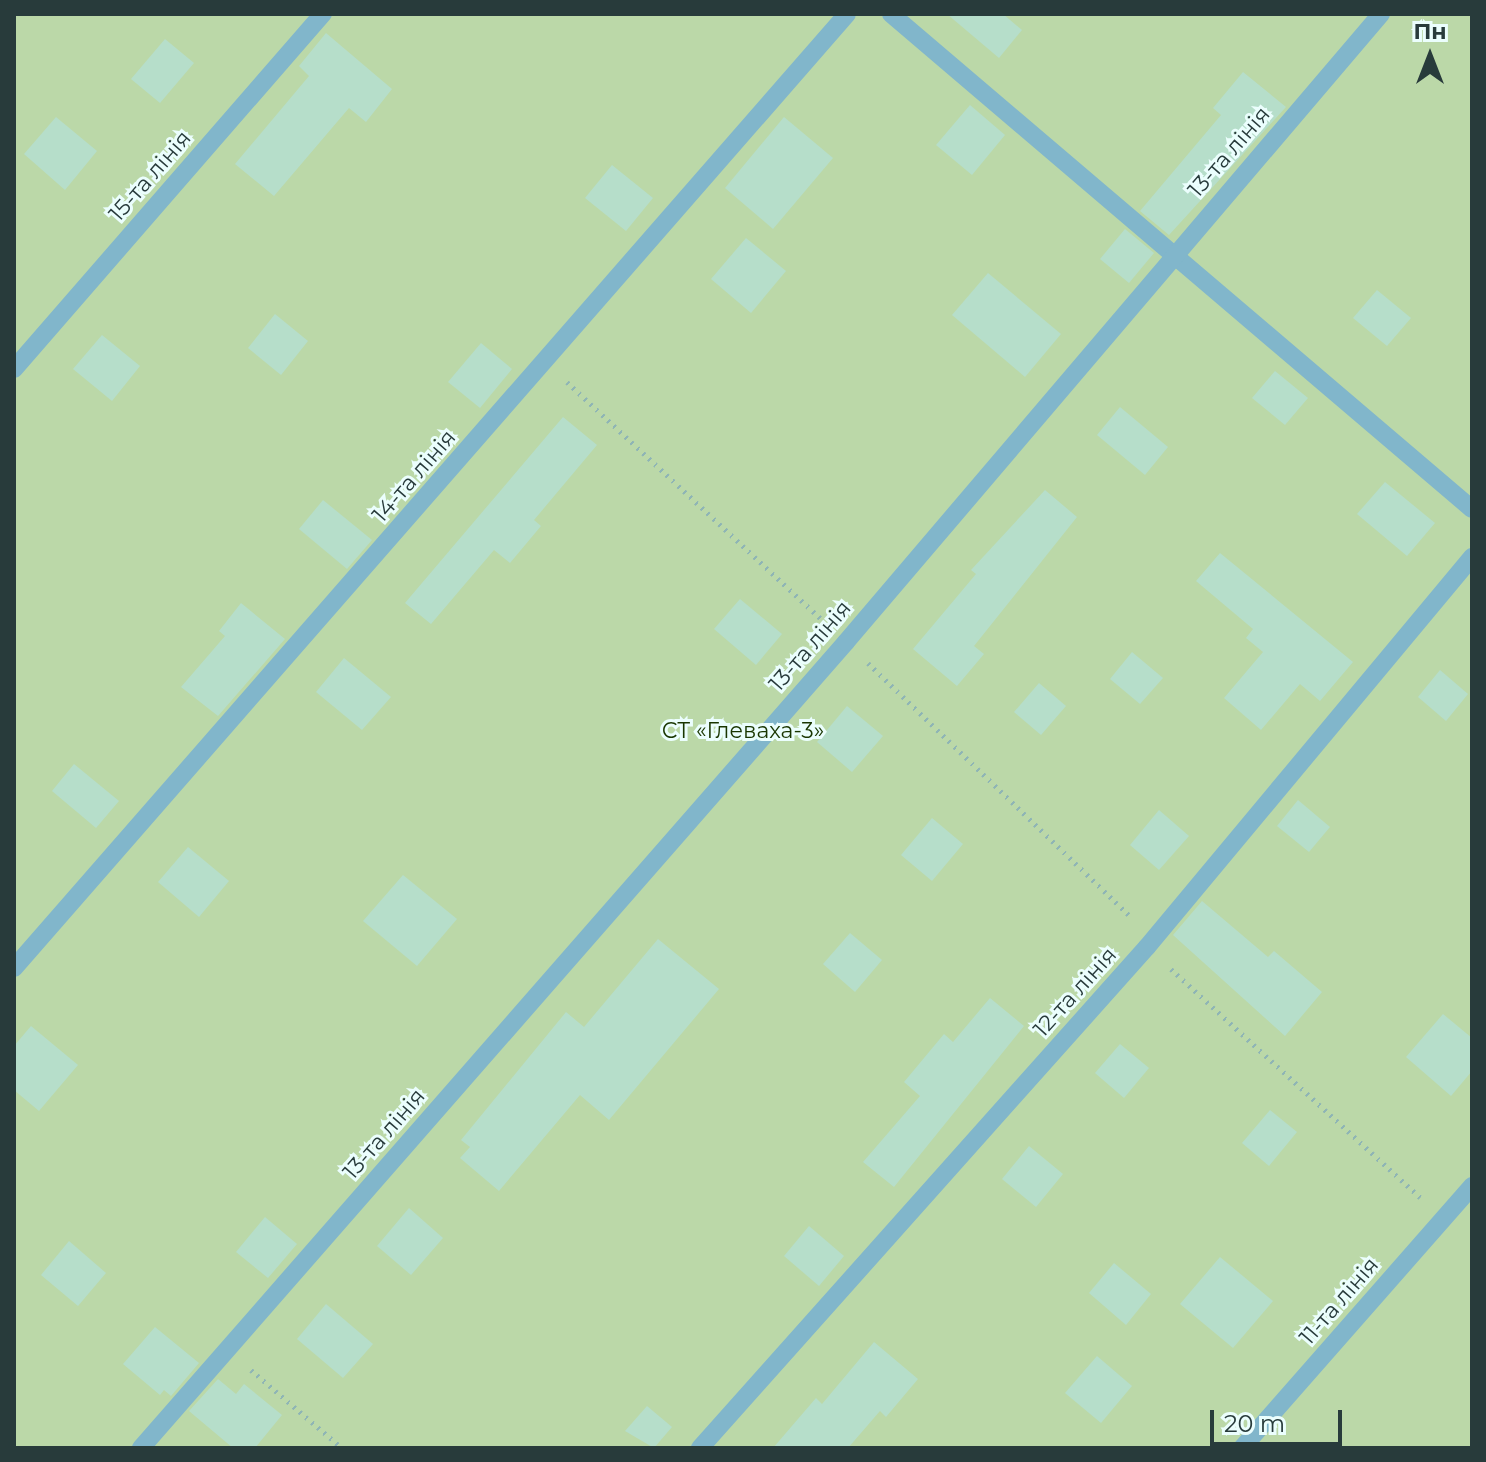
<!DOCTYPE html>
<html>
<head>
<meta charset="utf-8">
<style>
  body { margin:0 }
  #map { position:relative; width:1486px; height:1462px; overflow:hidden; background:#c7f7f6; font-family:Montserrat,sans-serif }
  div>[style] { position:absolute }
  .green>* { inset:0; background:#bbd8a8 }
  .building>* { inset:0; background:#b6deca }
  .path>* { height:5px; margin-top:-2.5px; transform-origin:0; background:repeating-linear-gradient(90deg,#8fb5b5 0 2px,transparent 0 8px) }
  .lane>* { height:18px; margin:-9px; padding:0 9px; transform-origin:9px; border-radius:9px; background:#81b6cb }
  span { translate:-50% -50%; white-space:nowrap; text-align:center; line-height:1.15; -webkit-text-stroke:6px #ebfefd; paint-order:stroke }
  .street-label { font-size:22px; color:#283b3b }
  .park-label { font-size:22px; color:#193600 }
  .frame { position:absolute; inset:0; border:16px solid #283b3b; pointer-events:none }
  .north { position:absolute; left:1390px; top:16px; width:80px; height:80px; -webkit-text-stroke:6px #ebfefd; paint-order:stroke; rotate:0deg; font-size:22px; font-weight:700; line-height:32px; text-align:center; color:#283b3b }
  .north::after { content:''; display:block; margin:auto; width:28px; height:36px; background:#283b3b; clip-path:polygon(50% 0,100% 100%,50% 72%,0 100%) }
  .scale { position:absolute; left:1210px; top:1410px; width:132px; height:36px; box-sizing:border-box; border:4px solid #283b3b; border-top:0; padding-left:10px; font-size:24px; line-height:28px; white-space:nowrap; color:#283b3b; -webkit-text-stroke:6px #ebfefd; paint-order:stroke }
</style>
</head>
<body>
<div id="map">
  <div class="green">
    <i style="clip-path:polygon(14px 14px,1472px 14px,1472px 1448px,14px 1448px)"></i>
  </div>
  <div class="building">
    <i style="clip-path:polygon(947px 14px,1003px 14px,1022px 30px,999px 58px)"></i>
    <i style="clip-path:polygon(326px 33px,392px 89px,366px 122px,349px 108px,274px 196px,235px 164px,309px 76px,299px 66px)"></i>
    <i style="clip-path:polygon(165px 39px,194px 63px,160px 103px,131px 79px)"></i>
    <i style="clip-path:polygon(1243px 72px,1286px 107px,1169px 235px,1140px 211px,1221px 115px,1213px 108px)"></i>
    <i style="clip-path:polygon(970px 105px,1005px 135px,972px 175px,936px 145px)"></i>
    <i style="clip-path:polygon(56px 117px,97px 151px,65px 190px,24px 154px)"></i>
    <i style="clip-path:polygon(784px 117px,833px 158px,773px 229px,725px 188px)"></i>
    <i style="clip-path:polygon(612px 165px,653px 198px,626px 231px,585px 198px)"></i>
    <i style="clip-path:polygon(1125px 229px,1154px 253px,1129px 283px,1100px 259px)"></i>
    <i style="clip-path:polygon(746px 238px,786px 271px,751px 313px,711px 279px)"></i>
    <i style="clip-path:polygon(988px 273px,1061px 334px,1025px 377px,952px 315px)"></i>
    <i style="clip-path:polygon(1377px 290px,1411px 318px,1387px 346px,1353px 318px)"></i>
    <i style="clip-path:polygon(275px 314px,308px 341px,281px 375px,248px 348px)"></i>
    <i style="clip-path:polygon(102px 335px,140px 366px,112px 401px,73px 369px)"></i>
    <i style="clip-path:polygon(481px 343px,512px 369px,480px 408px,448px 382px)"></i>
    <i style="clip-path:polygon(1275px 371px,1308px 398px,1285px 425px,1252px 398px)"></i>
    <i style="clip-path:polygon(1120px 407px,1168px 447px,1145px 475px,1097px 435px)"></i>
    <i style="clip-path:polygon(563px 417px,597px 445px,534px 520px,541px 526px,510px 563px,494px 550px,431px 624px,405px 603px)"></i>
    <i style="clip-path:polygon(1385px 482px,1435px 523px,1407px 556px,1357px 514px)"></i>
    <i style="clip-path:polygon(1045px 490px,1077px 517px,974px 646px,984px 654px,957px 686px,913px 649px,976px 574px,971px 570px)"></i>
    <i style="clip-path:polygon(323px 500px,372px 540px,347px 569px,299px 529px)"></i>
    <i style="clip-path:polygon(1220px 553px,1353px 662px,1320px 701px,1300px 684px,1261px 730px,1224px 698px,1263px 652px,1246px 638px,1253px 629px,1196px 581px)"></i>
    <i style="clip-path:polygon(740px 599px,782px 634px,756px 665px,714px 629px)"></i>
    <i style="clip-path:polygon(241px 603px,285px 639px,218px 716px,181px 687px,225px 636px,219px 631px)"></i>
    <i style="clip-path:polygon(1132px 652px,1163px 678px,1140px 704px,1110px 679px)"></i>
    <i style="clip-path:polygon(344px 658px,391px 697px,362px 730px,316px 692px)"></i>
    <i style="clip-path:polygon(1440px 670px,1468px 694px,1446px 721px,1418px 697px)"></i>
    <i style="clip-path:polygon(1039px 683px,1066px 706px,1041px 735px,1014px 712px)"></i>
    <i style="clip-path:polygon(847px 706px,883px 736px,852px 772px,817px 742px)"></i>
    <i style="clip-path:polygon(74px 764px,119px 801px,96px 828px,52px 791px)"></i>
    <i style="clip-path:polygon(1298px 800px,1330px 827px,1309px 852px,1277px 826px)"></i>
    <i style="clip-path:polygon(1159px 810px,1189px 836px,1159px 870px,1130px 845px)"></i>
    <i style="clip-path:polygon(932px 818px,963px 844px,932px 881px,901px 855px)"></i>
    <i style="clip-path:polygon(188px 847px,229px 881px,199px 917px,158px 882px)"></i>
    <i style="clip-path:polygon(403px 875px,457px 919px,417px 966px,363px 921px)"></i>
    <i style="clip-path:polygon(1202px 901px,1268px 957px,1274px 951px,1322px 992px,1285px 1036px,1173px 935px)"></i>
    <i style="clip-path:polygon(850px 933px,882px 960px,855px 992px,823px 964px)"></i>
    <i style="clip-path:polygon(658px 939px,719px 989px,609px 1120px,580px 1095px,499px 1191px,460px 1158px,470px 1147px,461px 1140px,566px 1012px,584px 1027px)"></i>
    <i style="clip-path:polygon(990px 998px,1024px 1026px,894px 1187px,863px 1162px,920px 1096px,904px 1082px,944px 1034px,953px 1042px)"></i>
    <i style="clip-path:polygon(1443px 1014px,1472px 1038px,1472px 1071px,1451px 1096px,1406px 1057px)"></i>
    <i style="clip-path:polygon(31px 1026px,78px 1065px,39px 1111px,14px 1090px,14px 1046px)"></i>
    <i style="clip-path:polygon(1120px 1044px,1149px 1068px,1124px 1098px,1095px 1073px)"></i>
    <i style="clip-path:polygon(1270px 1110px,1297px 1132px,1269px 1166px,1242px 1143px)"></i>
    <i style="clip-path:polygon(1029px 1146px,1063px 1174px,1036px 1207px,1002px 1179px)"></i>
    <i style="clip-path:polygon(409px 1208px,443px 1238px,411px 1275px,377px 1246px)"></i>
    <i style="clip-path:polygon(265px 1217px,297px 1244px,268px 1278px,236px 1252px)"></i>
    <i style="clip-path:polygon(809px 1226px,844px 1256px,819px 1286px,784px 1256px)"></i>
    <i style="clip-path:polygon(69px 1241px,106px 1273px,78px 1306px,41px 1275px)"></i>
    <i style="clip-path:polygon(1220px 1257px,1273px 1301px,1233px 1348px,1180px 1304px)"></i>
    <i style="clip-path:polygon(1114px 1263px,1151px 1294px,1126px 1325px,1089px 1293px)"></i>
    <i style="clip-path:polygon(326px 1304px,373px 1344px,343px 1378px,297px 1339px)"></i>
    <i style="clip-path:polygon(155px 1327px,199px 1363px,171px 1396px,164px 1390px,160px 1395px,123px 1364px)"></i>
    <i style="clip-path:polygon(874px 1342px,918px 1379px,886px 1417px,880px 1411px,848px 1448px,773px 1448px,816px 1398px,822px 1404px)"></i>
    <i style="clip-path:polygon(1097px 1356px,1132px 1386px,1101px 1423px,1065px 1393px)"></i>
    <i style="clip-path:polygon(218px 1379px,236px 1394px,244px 1384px,282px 1415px,255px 1448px,233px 1448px,189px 1411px)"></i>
    <i style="clip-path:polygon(647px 1406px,672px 1427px,654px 1448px,625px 1431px)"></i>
  </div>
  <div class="path">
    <i style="left:567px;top:382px;width:350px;rotate:43deg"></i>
    <i style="left:868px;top:663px;width:366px;rotate:44deg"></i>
    <i style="left:1171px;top:969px;width:338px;rotate:42.5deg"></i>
    <i style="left:251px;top:1370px;width:120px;rotate:40.6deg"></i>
  </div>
  <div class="lane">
    <i style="left:891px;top:14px;width:763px;rotate:40.43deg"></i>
    <i style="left:14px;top:369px;width:471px;rotate:-49deg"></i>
    <i style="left:14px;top:968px;width:1266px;rotate:-48.87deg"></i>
    <i style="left:141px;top:1448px;width:1071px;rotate:-48.82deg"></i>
    <i style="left:846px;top:642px;width:825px;rotate:-49.57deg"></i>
    <i style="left:700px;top:1448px;width:671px;rotate:-48.26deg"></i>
    <i style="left:1147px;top:947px;width:508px;rotate:-50.19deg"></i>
    <i style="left:1242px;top:1448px;width:349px;rotate:-48.7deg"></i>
  </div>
  <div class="street-label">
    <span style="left:1229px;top:152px;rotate:-49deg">13-та лінія</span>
    <span style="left:150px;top:176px;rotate:-49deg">15-та лінія</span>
    <span style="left:414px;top:476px;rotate:-49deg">14-та лінія</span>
    <span style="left:810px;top:646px;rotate:-49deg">13-та лінія</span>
    <span style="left:1075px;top:992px;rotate:-48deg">12-та лінія</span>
    <span style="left:384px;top:1134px;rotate:-49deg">13-та лінія</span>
    <span style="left:1339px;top:1301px;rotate:-49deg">11-та лінія</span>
  </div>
  <div class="park-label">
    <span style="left:743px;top:731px">СТ «Глеваха-3»</span>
  </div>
  <div class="frame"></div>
  <div class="north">Пн</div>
  <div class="scale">20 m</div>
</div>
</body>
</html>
